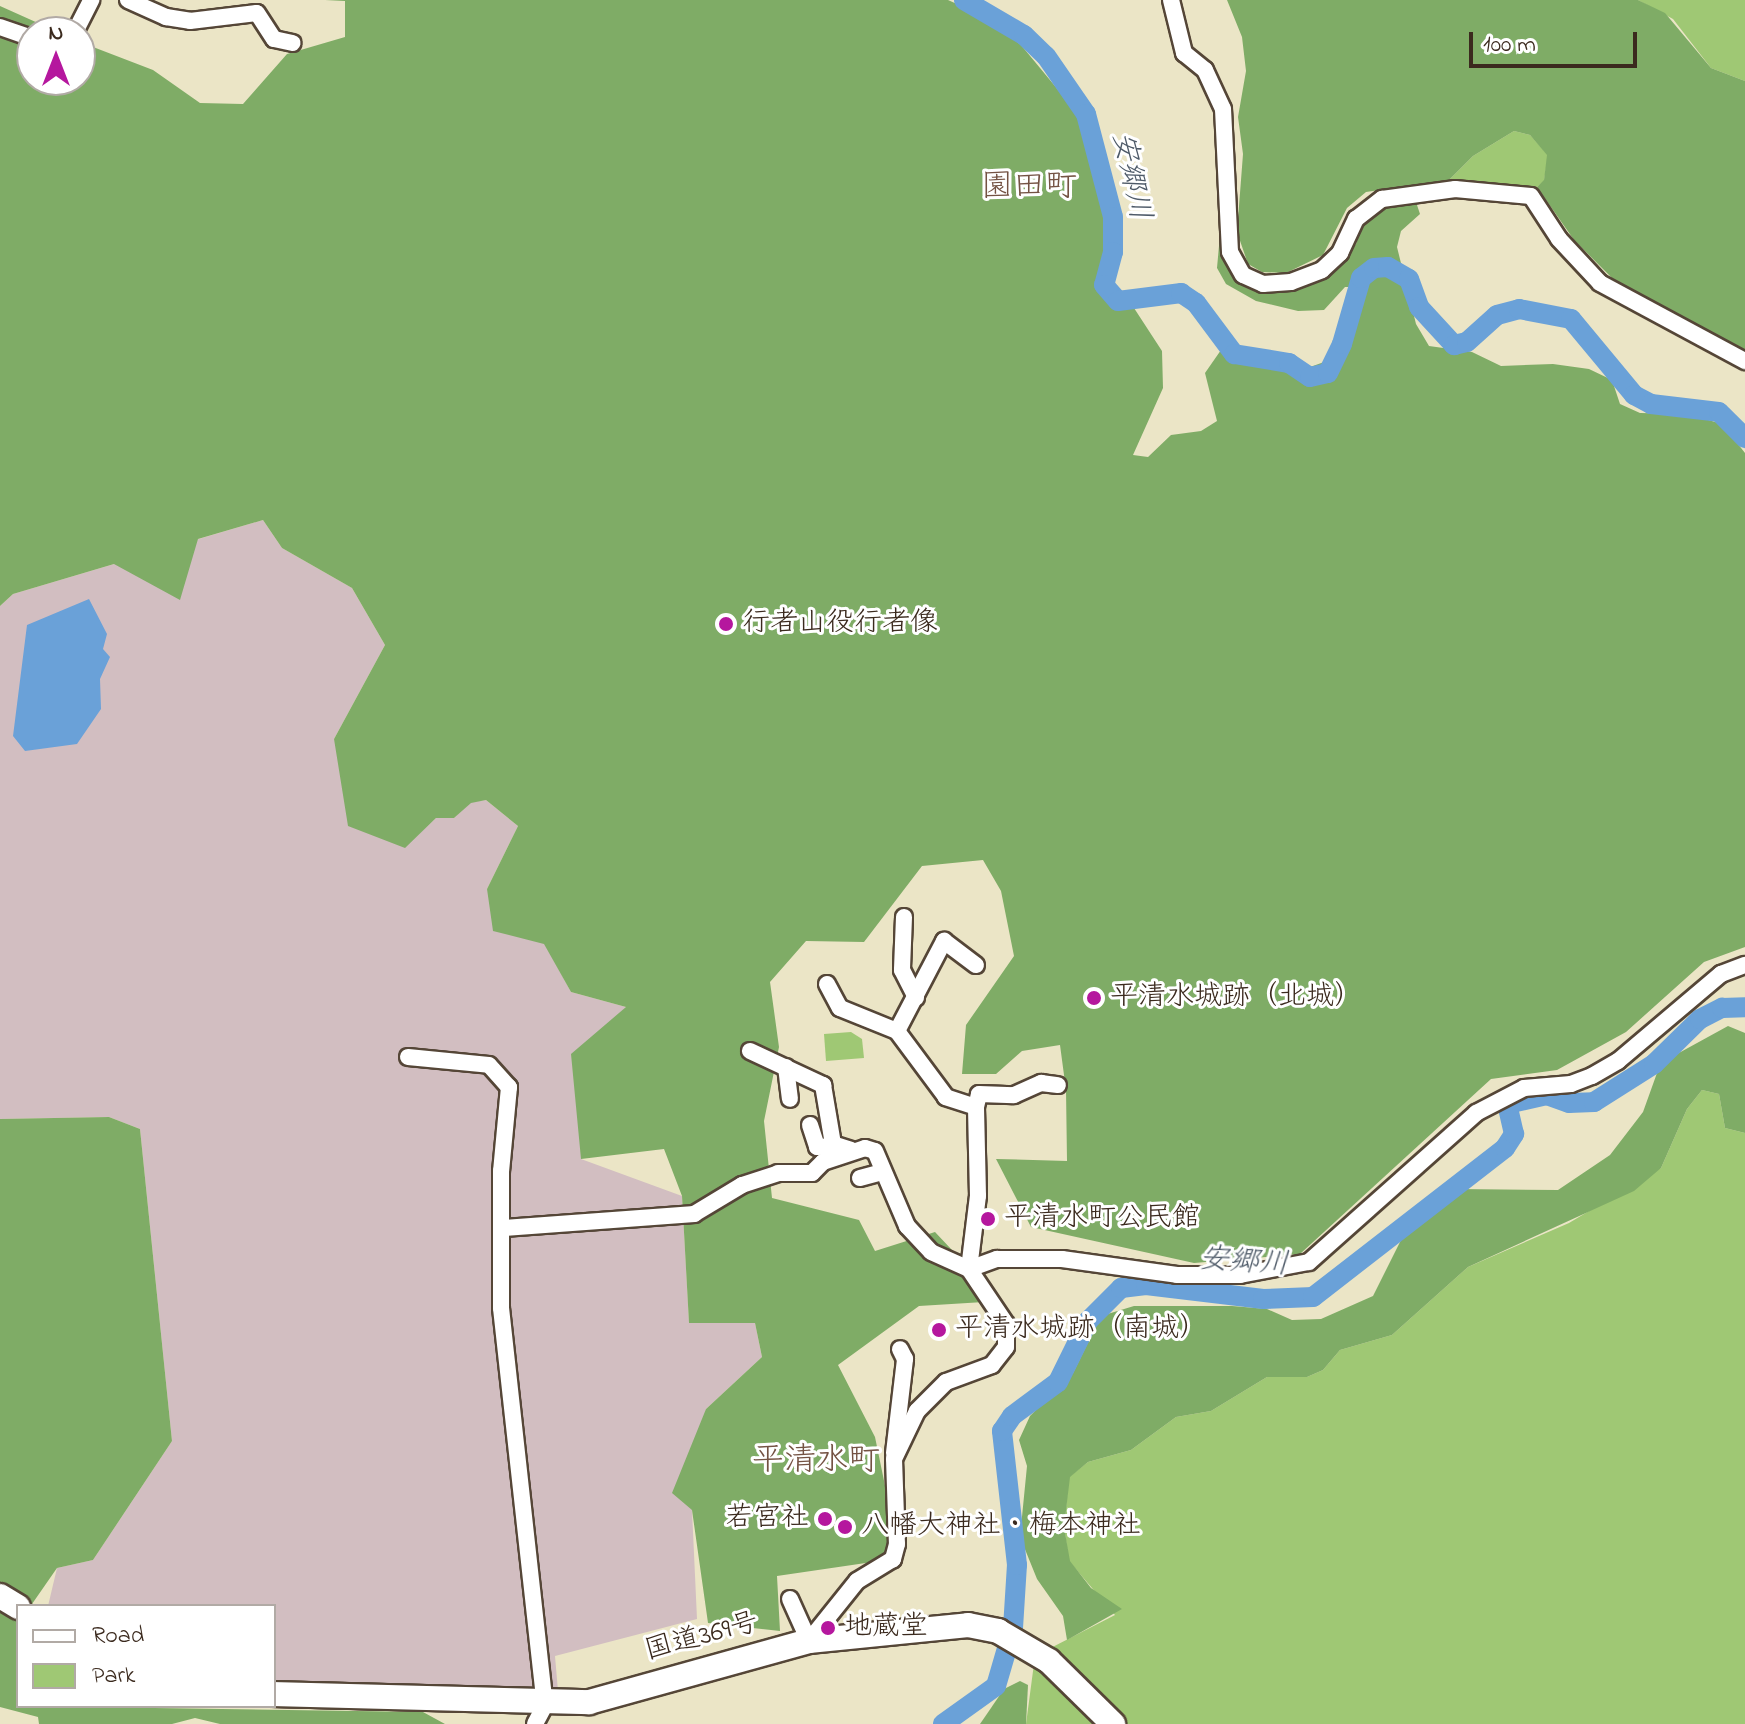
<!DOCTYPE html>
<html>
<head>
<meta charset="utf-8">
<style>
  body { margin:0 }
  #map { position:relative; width:1745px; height:1724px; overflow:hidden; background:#ebe5c6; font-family:"Indie Flower","Klee One",sans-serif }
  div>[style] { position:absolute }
  .industrial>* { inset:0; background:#d2bec1 }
  .green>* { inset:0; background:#9fc874 }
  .forest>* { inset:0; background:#7fac66 }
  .water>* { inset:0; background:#6aa1d8 }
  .river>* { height:20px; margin:-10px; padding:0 10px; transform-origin:10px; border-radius:10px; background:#6aa1d8 }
  .roads { filter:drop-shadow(2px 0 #554637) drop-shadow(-2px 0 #554637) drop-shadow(0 2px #554637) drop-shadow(0 -2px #554637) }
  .minor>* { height:16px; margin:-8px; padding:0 8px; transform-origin:8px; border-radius:8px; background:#fff }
  .highway>* { height:24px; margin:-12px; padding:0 12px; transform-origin:12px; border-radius:12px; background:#fff }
  .dots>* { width:22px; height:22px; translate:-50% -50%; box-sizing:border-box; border:4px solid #fff; border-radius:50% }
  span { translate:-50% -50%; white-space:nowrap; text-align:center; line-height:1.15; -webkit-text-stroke:6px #fff; paint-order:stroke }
  .poi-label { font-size:28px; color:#3b2a1e }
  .left { translate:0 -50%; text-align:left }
  .right { translate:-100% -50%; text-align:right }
  .street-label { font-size:28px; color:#3b2a1e }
  .water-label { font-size:30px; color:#4e5a68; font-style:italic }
  .quarter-label { font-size:32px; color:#745243 }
  .legend { position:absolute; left:16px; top:1604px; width:260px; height:104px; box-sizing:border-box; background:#fff; border:2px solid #b1aaa5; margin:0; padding:10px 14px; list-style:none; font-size:24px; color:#3b2a1e }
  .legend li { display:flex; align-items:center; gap:16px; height:40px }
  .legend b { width:40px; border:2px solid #b1aaa5 }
  .north { position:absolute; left:16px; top:16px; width:80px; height:80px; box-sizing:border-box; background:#fff; border:2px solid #b1aaa5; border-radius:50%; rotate:0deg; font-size:22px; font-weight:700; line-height:32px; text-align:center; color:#3b2a1e }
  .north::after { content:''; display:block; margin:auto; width:28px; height:36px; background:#b5179e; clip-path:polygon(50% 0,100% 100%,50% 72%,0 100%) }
  .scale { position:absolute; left:1469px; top:32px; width:168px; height:36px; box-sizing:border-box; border:4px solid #3b2a1e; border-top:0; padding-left:10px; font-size:24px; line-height:28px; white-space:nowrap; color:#3b2a1e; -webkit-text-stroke:6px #fff; paint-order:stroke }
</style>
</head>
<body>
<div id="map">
  <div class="industrial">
    <i style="clip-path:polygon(263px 520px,282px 548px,352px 588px,385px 645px,334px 739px,405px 847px,436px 818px,454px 818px,471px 802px,486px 800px,518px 826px,487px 889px,545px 944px,571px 992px,626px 1007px,581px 1159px,682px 1196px,689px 1322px,755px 1323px,762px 1357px,706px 1409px,692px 1510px,697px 1619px,555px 1656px,558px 1691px,274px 1689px,274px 1606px,48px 1606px,57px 1568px,93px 1560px,172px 1441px,140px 1129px,109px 1117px,0 1119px,0 606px,13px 594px)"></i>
  </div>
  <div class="green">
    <i style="clip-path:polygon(1638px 0,1745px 0,1745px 81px,1711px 68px,1673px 19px)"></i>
    <i style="clip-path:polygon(1514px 131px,1530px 135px,1548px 155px,1544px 181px,1537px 187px,1449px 180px,1473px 156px)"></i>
    <i style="clip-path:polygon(851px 1032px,862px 1039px,864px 1058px,826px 1061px,824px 1034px)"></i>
    <i style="clip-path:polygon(1702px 1090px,1719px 1094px,1725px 1128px,1745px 1133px,1745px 1724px,1026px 1724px,1035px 1656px,1115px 1615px,1069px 1561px,1064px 1527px,1069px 1477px,1088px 1462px,1131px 1450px,1176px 1417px,1211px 1411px,1267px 1377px,1307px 1377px,1323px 1370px,1340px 1350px,1392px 1335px,1468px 1267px,1569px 1223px,1661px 1168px,1687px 1109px)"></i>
  </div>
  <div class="forest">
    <i style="clip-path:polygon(325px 0,948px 0,979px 14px,1021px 45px,1083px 120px,1106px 212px,1106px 288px,1134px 308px,1162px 351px,1163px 388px,1133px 455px,1148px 457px,1171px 435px,1201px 431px,1217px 421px,1205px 373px,1221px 350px,1274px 370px,1299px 371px,1338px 357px,1360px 287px,1345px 287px,1324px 310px,1298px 311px,1256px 301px,1226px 284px,1217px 268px,1220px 235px,1224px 259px,1240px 280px,1289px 290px,1328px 277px,1356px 244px,1364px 220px,1375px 207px,1415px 199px,1420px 214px,1401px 231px,1397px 247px,1416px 324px,1429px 346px,1472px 352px,1501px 366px,1553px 364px,1589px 369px,1612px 380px,1620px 404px,1640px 413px,1688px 414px,1722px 424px,1745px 453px,1745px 947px,1704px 962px,1626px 1032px,1557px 1070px,1491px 1079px,1300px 1254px,1194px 1263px,1031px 1227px,996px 1159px,1067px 1161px,1066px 1090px,1060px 1045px,1022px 1051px,996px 1074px,962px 1074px,966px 1025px,1014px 956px,1001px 891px,983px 860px,922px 866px,864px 942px,806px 941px,770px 982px,779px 1047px,764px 1121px,772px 1198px,859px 1220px,875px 1251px,935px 1232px,1000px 1301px,919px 1306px,838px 1365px,875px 1437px,897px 1544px,893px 1559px,777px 1576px,780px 1631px,708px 1623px,692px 1510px,672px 1493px,706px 1409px,762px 1357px,755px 1323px,689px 1323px,682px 1196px,664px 1149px,581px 1159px,571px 1054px,626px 1007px,571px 992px,544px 944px,493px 931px,487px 889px,518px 826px,486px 800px,471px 803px,454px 818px,436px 818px,405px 848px,348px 826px,334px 739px,385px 645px,352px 588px,282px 548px,263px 520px,198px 539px,180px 600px,114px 564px,13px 594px,0 606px,0 6px,58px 32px,32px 32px,32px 80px,80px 80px,80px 42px,153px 70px,200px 103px,243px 104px,287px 54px,345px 37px,345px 1px)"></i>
    <i style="clip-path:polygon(1227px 0,1638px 0,1665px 13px,1711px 68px,1745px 81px,1745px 358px,1627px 293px,1574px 240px,1537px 187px,1544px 180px,1547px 155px,1530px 135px,1514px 131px,1473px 156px,1449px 180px,1366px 192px,1347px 208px,1323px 255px,1286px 273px,1262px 272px,1248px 264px,1237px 232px,1243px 154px,1238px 117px,1246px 71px,1242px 37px)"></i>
    <i style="clip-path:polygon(1728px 1026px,1745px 1033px,1745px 1133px,1725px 1128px,1719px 1094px,1702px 1090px,1687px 1109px,1661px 1168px,1634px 1191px,1468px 1267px,1392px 1335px,1340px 1350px,1323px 1370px,1307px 1377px,1267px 1377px,1211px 1411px,1176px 1417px,1131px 1450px,1088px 1462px,1070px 1477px,1064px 1527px,1070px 1561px,1091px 1588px,1122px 1609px,1067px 1640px,1063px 1616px,1037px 1579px,1020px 1537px,1027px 1466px,1019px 1440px,1030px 1416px,1073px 1373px,1101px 1316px,1134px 1306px,1232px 1306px,1267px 1309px,1292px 1320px,1321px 1319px,1373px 1296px,1403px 1236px,1457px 1189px,1558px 1190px,1610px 1155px,1643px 1112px,1657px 1073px,1677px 1054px)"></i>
    <i style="clip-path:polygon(109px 1117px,140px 1129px,172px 1441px,93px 1560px,57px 1568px,32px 1604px,0 1582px,0 1119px)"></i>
    <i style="clip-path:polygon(0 1600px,18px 1611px,18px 1706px,423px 1712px,445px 1724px,220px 1724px,195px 1718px,172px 1724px,39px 1724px,38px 1717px,0 1707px)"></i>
    <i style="clip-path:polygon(1020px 1681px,1028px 1685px,1026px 1724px,980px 1724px,1004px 1689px)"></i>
  </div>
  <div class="water">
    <i style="clip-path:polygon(89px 599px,107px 634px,103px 649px,110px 657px,100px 679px,101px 709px,77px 744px,25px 751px,13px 736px,27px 625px)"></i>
  </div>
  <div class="river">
    <i style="left:964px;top:0;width:69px;rotate:30.3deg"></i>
    <i style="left:1024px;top:35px;width:30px;rotate:44deg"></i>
    <i style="left:1046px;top:56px;width:70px;rotate:55.4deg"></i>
    <i style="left:1086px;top:114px;width:106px;rotate:75.3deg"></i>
    <i style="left:1113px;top:217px;width:35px;rotate:90deg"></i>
    <i style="left:1113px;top:252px;width:34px;rotate:105deg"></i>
    <i style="left:1104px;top:285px;width:21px;rotate:49deg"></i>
    <i style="left:1118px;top:301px;width:64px;rotate:-7.2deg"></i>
    <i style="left:1181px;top:293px;width:18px;rotate:34deg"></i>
    <i style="left:1196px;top:303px;width:64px;rotate:53.3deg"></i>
    <i style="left:1234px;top:354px;width:56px;rotate:9.3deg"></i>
    <i style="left:1289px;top:363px;width:25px;rotate:34deg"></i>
    <i style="left:1310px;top:377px;width:18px;rotate:-13deg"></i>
    <i style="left:1328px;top:373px;width:32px;rotate:-64deg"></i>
    <i style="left:1342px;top:344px;width:69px;rotate:-73.9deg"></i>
    <i style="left:1361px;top:278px;width:16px;rotate:-38deg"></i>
    <i style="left:1374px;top:268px;width:14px;rotate:-4deg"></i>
    <i style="left:1388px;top:267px;width:24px;rotate:30deg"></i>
    <i style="left:1409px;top:279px;width:30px;rotate:70deg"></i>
    <i style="left:1419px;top:307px;width:52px;rotate:47.4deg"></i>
    <i style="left:1454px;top:345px;width:13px;rotate:-13deg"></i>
    <i style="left:1467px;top:342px;width:40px;rotate:-42deg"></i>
    <i style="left:1497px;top:315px;width:23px;rotate:-15deg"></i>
    <i style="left:1519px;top:309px;width:53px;rotate:10.9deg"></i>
    <i style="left:1571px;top:319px;width:99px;rotate:50.3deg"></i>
    <i style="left:1634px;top:395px;width:19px;rotate:28deg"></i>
    <i style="left:1651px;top:404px;width:68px;rotate:6.7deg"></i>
    <i style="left:1719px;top:412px;width:37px;rotate:45deg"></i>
    <i style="left:943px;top:1724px;width:65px;rotate:-35.6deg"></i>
    <i style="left:996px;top:1686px;width:60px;rotate:-73.7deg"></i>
    <i style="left:1013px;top:1628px;width:63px;rotate:-86.4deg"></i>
    <i style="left:1017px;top:1565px;width:135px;rotate:-96.4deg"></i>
    <i style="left:1002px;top:1431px;width:18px;rotate:-56deg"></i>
    <i style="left:1012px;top:1416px;width:57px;rotate:-36.5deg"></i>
    <i style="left:1058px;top:1382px;width:68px;rotate:-63.8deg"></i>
    <i style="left:1088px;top:1321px;width:47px;rotate:-45deg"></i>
    <i style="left:1121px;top:1288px;width:25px;rotate:-7deg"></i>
    <i style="left:1146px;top:1285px;width:118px;rotate:6.8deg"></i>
    <i style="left:1263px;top:1299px;width:50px;rotate:-2.3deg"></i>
    <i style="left:1313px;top:1297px;width:243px;rotate:-37.8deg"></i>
    <i style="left:1505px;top:1148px;width:17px;rotate:-57deg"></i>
    <i style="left:1514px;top:1134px;width:31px;rotate:-103deg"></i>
    <i style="left:1507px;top:1104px;width:41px;rotate:-12.7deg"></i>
    <i style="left:1547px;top:1095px;width:23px;rotate:20deg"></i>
    <i style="left:1569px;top:1103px;width:25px;rotate:-2deg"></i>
    <i style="left:1594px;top:1102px;width:71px;rotate:-32.3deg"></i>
    <i style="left:1654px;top:1064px;width:64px;rotate:-44.4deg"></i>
    <i style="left:1700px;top:1019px;width:25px;rotate:-27deg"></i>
    <i style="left:1722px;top:1008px;width:23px;rotate:-2deg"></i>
  </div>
  <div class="roads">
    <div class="minor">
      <i style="left:128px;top:0;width:42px;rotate:24.1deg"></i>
      <i style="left:166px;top:17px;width:24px;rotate:9deg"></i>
      <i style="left:190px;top:21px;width:67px;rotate:-6.8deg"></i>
      <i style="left:257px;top:13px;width:31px;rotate:57deg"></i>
      <i style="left:274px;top:39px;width:19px;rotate:12deg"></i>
      <i style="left:1171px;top:0;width:55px;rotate:76.2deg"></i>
      <i style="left:1184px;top:53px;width:27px;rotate:39deg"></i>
      <i style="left:1205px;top:70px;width:43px;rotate:65.2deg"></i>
      <i style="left:1223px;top:109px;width:143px;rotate:87.2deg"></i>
      <i style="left:1230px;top:252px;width:26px;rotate:61deg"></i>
      <i style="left:1243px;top:275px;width:22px;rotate:24deg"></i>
      <i style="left:1263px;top:284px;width:28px;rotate:-4deg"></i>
      <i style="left:1291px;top:282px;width:33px;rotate:-21deg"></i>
      <i style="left:1322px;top:270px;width:25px;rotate:-43deg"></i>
      <i style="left:1340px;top:253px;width:38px;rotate:-65deg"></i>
      <i style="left:1356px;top:219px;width:33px;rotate:-38deg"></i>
      <i style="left:1382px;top:199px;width:74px;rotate:-7.8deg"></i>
      <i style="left:1455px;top:189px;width:76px;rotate:5.3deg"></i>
      <i style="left:1531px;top:196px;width:51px;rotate:56.9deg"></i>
      <i style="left:1559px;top:239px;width:60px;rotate:47deg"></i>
      <i style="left:1600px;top:283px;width:165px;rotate:28.3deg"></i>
      <i style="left:0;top:27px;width:34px;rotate:19deg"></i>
      <i style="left:75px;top:32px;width:36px;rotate:-63deg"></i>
      <i style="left:904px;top:917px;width:53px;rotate:92.2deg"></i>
      <i style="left:902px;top:970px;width:31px;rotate:63deg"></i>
      <i style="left:827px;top:984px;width:27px;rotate:62deg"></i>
      <i style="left:840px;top:1008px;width:61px;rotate:22deg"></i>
      <i style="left:750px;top:1051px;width:81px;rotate:25deg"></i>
      <i style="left:823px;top:1085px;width:60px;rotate:80.4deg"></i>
      <i style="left:833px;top:1144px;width:19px;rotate:18deg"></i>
      <i style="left:408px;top:1057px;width:81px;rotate:5.6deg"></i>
      <i style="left:489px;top:1065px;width:30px;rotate:48deg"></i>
      <i style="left:509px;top:1087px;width:84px;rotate:95.4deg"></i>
      <i style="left:501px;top:1171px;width:137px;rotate:90deg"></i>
      <i style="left:501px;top:1308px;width:399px;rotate:83.7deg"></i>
      <i style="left:545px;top:1705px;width:21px;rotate:118deg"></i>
      <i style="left:786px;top:1067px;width:32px;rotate:83deg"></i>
      <i style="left:976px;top:1107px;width:13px;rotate:-77deg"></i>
      <i style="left:979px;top:1094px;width:35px;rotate:2deg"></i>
      <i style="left:1014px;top:1095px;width:30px;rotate:-24deg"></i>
      <i style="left:1041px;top:1083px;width:17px;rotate:7deg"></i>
      <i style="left:810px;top:1125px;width:23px;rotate:72deg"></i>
      <i style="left:817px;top:1147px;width:19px;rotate:-3deg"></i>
      <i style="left:860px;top:1178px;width:24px;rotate:-15deg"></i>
      <i style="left:504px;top:1228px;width:191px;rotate:-4.2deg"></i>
      <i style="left:694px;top:1214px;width:56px;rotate:-31.1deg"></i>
      <i style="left:742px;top:1185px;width:38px;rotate:-18deg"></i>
      <i style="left:778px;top:1173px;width:34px"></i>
      <i style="left:812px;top:1173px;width:16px;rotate:-45deg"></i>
      <i style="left:823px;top:1162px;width:44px;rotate:-18.4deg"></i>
      <i style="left:865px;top:1148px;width:10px;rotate:17deg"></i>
      <i style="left:875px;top:1151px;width:82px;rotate:66.9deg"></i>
      <i style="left:907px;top:1226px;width:35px;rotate:47deg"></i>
      <i style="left:931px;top:1252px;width:42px;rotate:24.1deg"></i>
      <i style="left:969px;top:1269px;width:66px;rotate:56.1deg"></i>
      <i style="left:1006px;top:1324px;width:23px;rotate:90deg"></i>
      <i style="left:1006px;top:1347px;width:23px;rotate:128deg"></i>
      <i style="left:992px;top:1365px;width:49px;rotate:159.7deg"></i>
      <i style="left:946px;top:1382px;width:41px;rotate:135deg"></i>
      <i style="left:917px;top:1411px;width:53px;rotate:115.6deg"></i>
      <i style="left:894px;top:1459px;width:85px;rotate:88deg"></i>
      <i style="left:897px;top:1544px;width:16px;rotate:105deg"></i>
      <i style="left:893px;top:1559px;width:42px;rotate:148.6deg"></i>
      <i style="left:857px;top:1581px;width:77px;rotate:128.7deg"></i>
      <i style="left:969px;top:1269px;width:30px;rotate:-20deg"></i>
      <i style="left:997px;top:1259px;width:65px"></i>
      <i style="left:1062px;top:1259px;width:116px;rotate:7.9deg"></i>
      <i style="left:1177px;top:1275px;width:63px"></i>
      <i style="left:1240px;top:1275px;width:70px;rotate:-10.7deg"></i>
      <i style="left:1309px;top:1262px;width:224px;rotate:-41.7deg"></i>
      <i style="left:1476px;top:1113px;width:54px;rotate:-27.5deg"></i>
      <i style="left:1524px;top:1088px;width:47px;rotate:-4.9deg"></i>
      <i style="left:1571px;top:1084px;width:22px;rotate:-21deg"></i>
      <i style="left:1592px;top:1076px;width:30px;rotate:-30deg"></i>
      <i style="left:1618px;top:1061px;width:135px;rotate:-40.2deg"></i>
      <i style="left:1721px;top:974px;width:26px;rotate:-21deg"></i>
      <i style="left:969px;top:1269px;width:74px;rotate:-83deg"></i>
      <i style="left:978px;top:1196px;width:89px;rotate:-91.3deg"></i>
      <i style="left:976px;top:1107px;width:32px;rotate:-162deg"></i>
      <i style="left:946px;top:1097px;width:82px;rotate:-126.6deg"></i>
      <i style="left:897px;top:1031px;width:102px;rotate:-62.4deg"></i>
      <i style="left:944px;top:941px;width:40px;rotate:37deg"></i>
      <i style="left:894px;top:1453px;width:95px;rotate:-83.3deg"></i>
      <i style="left:905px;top:1359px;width:11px;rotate:-117deg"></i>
      <i style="left:790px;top:1599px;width:46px;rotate:65.7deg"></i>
    </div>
    <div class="highway">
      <i style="left:0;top:1596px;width:21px;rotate:31deg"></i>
      <i style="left:274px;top:1694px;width:315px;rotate:1.5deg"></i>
      <i style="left:589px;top:1702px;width:228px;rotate:-15.5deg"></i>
      <i style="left:809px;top:1641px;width:160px;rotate:-5.7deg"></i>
      <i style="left:968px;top:1625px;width:31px;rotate:11deg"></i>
      <i style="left:998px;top:1631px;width:59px;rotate:30.5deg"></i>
      <i style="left:1049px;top:1661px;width:90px;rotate:44.5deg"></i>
    </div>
  </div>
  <div class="dots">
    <i style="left:726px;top:624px;background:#b5179e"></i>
    <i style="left:1094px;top:998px;background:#b5179e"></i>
    <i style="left:988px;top:1219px;background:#b5179e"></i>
    <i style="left:939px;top:1330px;background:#b5179e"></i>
    <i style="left:825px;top:1519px;background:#b5179e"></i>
    <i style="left:845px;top:1527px;background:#b5179e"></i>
    <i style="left:828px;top:1628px;background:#b5179e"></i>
  </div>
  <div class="poi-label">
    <span class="left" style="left:742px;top:624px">行者山役行者像</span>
    <span class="left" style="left:1110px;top:998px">平清水城跡（北城）</span>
    <span class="left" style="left:1004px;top:1219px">平清水町公民館</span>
    <span class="left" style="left:955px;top:1330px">平清水城跡（南城）</span>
    <span class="right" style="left:809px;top:1519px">若宮社</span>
    <span class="left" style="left:861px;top:1527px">八幡大神社・梅本神社</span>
    <span class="left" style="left:844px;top:1628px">地蔵堂</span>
  </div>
  <div class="street-label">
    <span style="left:702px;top:1638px;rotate:-15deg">国道369号</span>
  </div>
  <div class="water-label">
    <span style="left:1130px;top:176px;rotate:78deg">安郷川</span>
    <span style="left:1244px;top:1263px;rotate:4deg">安郷川</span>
  </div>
  <div class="quarter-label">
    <span style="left:1029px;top:188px">園田町</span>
    <span style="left:816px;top:1462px">平清水町</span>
  </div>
  <ul class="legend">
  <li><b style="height:10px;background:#fff"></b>Road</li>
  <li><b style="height:22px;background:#9fc874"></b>Park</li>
  </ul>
  <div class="north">N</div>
  <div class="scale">100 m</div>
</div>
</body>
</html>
